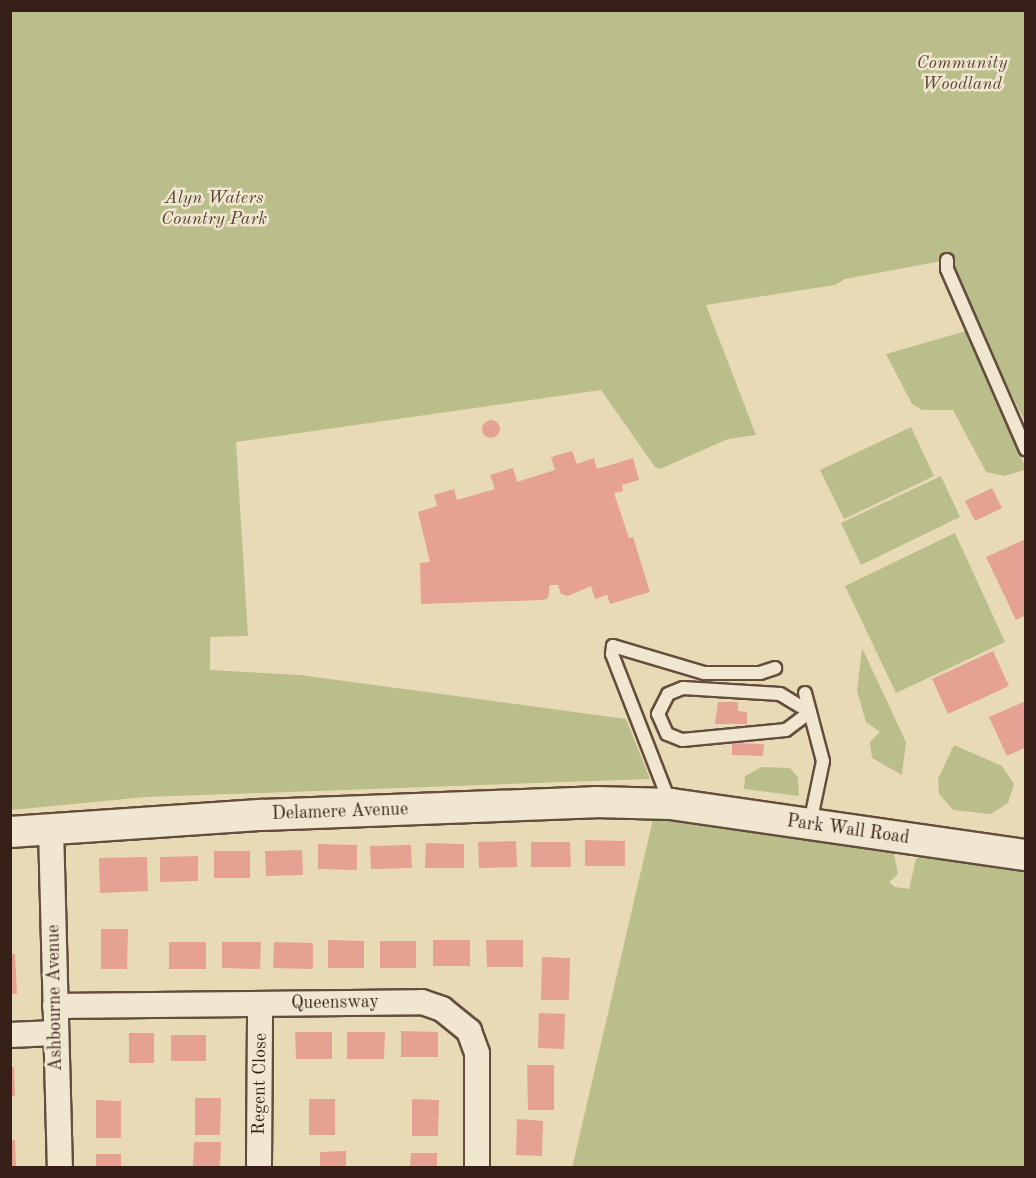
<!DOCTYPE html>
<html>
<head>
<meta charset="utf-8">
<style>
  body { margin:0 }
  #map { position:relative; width:1036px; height:1178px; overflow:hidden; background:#e9dab6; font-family:"Old Standard TT",serif }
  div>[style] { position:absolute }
  .green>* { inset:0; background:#babe8b }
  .building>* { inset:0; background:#e5a192 }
  .round { border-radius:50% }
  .roads { filter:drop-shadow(2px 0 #634e3e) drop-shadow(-2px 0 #634e3e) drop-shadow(0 2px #634e3e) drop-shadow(0 -2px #634e3e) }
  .service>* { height:12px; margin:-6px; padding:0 6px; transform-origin:6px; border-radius:6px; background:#f1e7d0 }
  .minor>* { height:24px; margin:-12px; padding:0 12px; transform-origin:12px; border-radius:12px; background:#f1e7d0 }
  .tertiary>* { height:30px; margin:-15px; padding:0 15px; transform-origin:15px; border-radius:15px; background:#f1e7d0 }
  span { translate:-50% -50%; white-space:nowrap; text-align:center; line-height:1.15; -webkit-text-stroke:5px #f1e7d0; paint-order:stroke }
  .park-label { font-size:18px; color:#574733; font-style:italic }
  .street-label { font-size:18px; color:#361f16 }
  .frame { position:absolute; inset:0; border:12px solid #361f16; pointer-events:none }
</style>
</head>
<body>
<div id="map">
  <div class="green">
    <i style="clip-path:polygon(10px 11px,1025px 11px,1025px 422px,947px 260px,845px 279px,835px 285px,706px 305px,756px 435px,728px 439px,660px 469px,655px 467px,601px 390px,236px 442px,248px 636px,210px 637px,210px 670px,300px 675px,626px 719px,650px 779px,146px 797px,11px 810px)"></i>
    <i style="clip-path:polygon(966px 331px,1025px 466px,1025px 470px,1004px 476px,986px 472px,953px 410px,922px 410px,912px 404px,886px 354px)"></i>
    <i style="clip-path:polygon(911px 427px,934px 476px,844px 519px,820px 470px)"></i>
    <i style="clip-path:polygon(941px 476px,960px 517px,861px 565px,841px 523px)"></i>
    <i style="clip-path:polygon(955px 533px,1005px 642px,896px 693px,845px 586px)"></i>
    <i style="clip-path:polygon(862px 648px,906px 742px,902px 775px,872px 758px,870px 742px,880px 732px,866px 722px,857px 691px)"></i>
    <i style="clip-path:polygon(954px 745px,1002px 766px,1014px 784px,1008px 803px,991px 814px,953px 810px,939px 794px,938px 779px)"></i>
    <i style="clip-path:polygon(762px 767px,790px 768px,798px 777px,799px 796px,744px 789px,745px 776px)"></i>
    <i style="clip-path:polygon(654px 815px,893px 849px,898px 874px,889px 882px,895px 887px,909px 889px,916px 859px,924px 853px,1025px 861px,1025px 1167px,572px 1168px)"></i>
  </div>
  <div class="building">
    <i class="round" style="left:482px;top:420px;width:18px;height:18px"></i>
    <i style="clip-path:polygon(572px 451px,577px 464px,594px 458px,597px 469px,633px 458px,639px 480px,622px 485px,623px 491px,614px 493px,629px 538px,633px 537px,650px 592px,610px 604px,607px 595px,595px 599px,591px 586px,568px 596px,561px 594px,558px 585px,550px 585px,548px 598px,543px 600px,421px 604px,420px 563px,430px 562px,418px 512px,437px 506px,434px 495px,454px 489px,457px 500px,495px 489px,490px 475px,513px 468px,517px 482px,555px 470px,551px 457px)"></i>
    <i style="clip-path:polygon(992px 488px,1002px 508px,975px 521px,965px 501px)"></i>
    <i style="clip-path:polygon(1026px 539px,1026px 615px,1016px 620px,986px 557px)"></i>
    <i style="clip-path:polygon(993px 651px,1009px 686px,948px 714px,932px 679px)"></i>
    <i style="clip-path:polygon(1026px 701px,1026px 747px,1007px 756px,989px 717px)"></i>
    <i style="clip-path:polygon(718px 702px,738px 702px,738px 711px,747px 712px,747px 724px,715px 724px)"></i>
    <i style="clip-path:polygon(732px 743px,764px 744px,763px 756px,732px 755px)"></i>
    <i style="clip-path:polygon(585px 840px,625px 841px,625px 866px,585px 866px)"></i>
    <i style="clip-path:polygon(516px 841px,517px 867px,479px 868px,478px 842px)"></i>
    <i style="clip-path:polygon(531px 842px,570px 842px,571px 867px,531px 867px)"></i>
    <i style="clip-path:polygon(426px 843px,464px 844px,464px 868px,425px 868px)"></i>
    <i style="clip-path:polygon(318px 844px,357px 845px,357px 870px,318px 869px)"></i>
    <i style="clip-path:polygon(411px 845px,412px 868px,371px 869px,370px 846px)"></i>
    <i style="clip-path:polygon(302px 850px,303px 875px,266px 876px,265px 851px)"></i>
    <i style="clip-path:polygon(214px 851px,250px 851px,250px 878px,214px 878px)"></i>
    <i style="clip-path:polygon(198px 856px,198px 881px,160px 882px,160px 857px)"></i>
    <i style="clip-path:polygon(147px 857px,148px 891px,100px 893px,99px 858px)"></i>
    <i style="clip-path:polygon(101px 929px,128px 929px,127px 969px,101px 969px)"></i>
    <i style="clip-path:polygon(328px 940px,364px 941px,364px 968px,328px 968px)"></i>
    <i style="clip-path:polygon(433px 940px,470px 940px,470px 966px,433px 966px)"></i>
    <i style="clip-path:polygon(486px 940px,523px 940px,523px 967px,487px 967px)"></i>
    <i style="clip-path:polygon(380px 941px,416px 941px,416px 968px,380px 968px)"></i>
    <i style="clip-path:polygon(169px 942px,206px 942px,206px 969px,169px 969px)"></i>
    <i style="clip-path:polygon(222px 942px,261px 942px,260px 969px,222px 968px)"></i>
    <i style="clip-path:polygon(274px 942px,313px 943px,313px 969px,273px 968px)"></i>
    <i style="clip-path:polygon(10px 954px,15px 954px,17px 994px,10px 994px)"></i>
    <i style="clip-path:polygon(542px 957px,570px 958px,569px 1000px,541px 1000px)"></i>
    <i style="clip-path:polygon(539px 1013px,565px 1014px,564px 1049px,538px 1048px)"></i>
    <i style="clip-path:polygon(401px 1031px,438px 1032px,438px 1057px,401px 1057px)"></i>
    <i style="clip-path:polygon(295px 1032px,332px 1032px,332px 1059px,296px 1059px)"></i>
    <i style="clip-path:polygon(347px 1032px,385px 1032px,384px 1059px,347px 1059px)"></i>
    <i style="clip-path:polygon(129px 1033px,154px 1033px,154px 1063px,129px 1063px)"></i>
    <i style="clip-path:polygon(171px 1035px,206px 1035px,206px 1061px,171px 1061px)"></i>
    <i style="clip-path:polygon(527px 1065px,554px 1065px,554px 1110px,528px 1110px)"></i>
    <i style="clip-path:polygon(10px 1067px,14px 1067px,15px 1096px,10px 1097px)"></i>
    <i style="clip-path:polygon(195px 1098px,221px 1098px,220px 1135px,195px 1135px)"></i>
    <i style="clip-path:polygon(309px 1099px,335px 1099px,335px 1135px,309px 1135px)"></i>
    <i style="clip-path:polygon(412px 1099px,439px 1100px,438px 1136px,412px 1136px)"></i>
    <i style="clip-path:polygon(96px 1100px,121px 1101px,121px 1138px,96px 1138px)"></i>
    <i style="clip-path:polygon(517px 1119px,543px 1121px,542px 1156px,516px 1155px)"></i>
    <i style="clip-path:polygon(10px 1140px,15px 1140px,16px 1168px,10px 1168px)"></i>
    <i style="clip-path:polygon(194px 1142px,221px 1142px,220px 1168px,193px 1168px)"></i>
    <i style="clip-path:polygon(346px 1151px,346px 1168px,320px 1168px,320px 1152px)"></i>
    <i style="clip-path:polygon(411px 1153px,437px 1153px,437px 1168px,410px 1168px)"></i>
    <i style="clip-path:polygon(96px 1154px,121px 1154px,121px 1168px,96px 1168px)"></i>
  </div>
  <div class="roads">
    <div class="service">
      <i style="left:947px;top:260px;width:9px;rotate:90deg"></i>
      <i style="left:947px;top:269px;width:197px;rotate:66.4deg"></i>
      <i style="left:683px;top:688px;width:97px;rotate:3.5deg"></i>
      <i style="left:780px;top:694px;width:35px;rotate:31deg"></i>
      <i style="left:810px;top:712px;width:30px;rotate:143deg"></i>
      <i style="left:786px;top:730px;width:104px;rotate:174.5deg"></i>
      <i style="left:682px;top:740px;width:16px;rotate:-158deg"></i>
      <i style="left:667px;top:734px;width:22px;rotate:-114deg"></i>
      <i style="left:658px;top:714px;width:22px;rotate:-63deg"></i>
      <i style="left:668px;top:694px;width:16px;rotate:-22deg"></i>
      <i style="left:805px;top:693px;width:70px;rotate:75.2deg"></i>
      <i style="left:823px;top:761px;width:63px;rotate:101.8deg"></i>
      <i style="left:670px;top:803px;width:160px;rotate:-111.3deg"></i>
      <i style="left:612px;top:654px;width:8px;rotate:-83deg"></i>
      <i style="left:613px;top:646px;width:95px;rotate:16.5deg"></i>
      <i style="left:704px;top:673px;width:56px"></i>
      <i style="left:760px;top:673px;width:16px;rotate:-18deg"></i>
    </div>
    <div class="minor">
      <i style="left:51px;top:828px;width:340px;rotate:88.5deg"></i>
      <i style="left:55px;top:1006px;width:367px;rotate:-0.6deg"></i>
      <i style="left:422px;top:1002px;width:21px;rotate:19deg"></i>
      <i style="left:442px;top:1009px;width:35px;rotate:39deg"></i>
      <i style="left:469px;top:1031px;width:23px;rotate:70deg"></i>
      <i style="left:477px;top:1053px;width:115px;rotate:90deg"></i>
      <i style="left:10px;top:1035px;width:45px;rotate:-2.5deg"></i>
      <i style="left:259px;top:1164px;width:160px;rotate:-89.6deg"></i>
    </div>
    <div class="tertiary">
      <i style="left:10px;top:832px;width:253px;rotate:-3.9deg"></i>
      <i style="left:262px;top:815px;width:333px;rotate:-2.2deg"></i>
      <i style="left:595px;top:802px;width:76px;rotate:1.5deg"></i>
      <i style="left:671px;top:804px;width:359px;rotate:8.2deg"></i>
    </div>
  </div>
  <div class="park-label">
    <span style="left:962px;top:74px">Community<br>Woodland</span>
    <span style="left:214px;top:209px">Alyn Waters<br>Country Park</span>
  </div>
  <div class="street-label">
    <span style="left:340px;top:812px;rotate:-2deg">Delamere Avenue</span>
    <span style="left:848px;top:830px;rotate:8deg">Park Wall Road</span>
    <span style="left:55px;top:998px;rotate:-91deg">Ashbourne Avenue</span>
    <span style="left:335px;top:1003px;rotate:-1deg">Queensway</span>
    <span style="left:260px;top:1084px;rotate:-89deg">Regent Close</span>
  </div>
  <div class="frame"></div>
</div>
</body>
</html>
